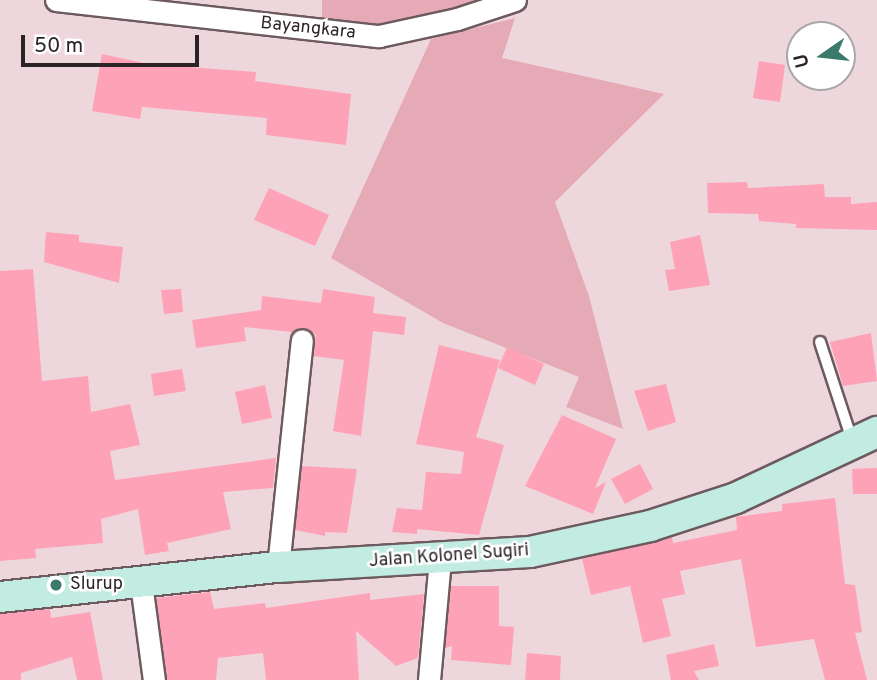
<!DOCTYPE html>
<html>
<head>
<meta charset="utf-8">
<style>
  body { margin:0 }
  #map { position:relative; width:877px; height:680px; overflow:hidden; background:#eed7dc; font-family:Overpass,sans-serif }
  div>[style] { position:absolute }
  .green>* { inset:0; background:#e6aab6 }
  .building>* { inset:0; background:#fea2b7 }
  .roads { filter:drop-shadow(2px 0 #6d5a5e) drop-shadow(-2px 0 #6d5a5e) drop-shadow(0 2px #6d5a5e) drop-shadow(0 -2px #6d5a5e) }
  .lane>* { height:10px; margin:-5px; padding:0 5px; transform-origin:5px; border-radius:5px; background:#fff }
  .street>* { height:21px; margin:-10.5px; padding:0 10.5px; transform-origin:10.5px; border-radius:10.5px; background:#fff }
  .secondary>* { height:30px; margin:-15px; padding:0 15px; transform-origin:15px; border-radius:15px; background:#c2ebe2 }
  .dots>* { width:19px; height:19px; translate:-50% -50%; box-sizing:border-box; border:4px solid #fff; border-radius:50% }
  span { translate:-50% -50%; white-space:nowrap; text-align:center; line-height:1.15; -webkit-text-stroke:5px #fff; paint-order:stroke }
  .street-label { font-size:18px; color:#2b2325 }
  .poi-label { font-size:18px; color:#2b2325 }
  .left { translate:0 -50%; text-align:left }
  .north { position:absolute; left:786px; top:21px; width:70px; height:70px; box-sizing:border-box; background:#fff; border:2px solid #aaa7a8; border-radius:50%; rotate:256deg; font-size:19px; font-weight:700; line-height:28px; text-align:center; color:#2b2325 }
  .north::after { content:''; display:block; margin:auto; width:24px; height:32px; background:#397a6b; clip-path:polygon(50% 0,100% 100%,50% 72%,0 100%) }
  .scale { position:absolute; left:21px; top:35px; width:178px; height:32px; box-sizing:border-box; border:4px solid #2b2325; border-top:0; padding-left:9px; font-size:21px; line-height:24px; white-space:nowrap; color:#2b2325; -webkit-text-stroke:5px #fff; paint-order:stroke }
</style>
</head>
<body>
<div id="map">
  <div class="green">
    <i style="clip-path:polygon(322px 0,511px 0,342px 37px,322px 26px)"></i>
    <i style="clip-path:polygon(515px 18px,502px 58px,664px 94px,555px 202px,589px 296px,623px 429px,566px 407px,579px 377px,443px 323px,331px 258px,431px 39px)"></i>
  </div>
  <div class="building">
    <i style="clip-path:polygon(102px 54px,148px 64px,256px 72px,255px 81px,351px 94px,346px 145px,266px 135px,267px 118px,142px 107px,140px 119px,92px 111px)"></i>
    <i style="clip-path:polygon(759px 61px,785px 65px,780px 102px,753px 98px)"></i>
    <i style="clip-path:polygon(747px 182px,748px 188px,824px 184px,825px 197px,851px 197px,851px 204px,877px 202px,877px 230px,796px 228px,796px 224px,759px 221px,758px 214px,708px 213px,707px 183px)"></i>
    <i style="clip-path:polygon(269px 188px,329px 215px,315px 246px,254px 220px)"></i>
    <i style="clip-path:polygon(46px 232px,79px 235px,79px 242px,123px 247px,119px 283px,44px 262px)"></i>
    <i style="clip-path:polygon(700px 235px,710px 285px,669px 291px,665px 270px,675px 269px,670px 242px)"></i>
    <i style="clip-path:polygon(33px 269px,42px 381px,88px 376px,91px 412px,130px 404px,140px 445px,110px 451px,115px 480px,276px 458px,273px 488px,223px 492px,231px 529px,167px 543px,169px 551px,145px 555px,138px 509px,101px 519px,103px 543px,35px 549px,36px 558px,0 561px,0 271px)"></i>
    <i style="clip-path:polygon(181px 289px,183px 312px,164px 314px,161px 290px)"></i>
    <i style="clip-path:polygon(323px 289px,375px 297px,373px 313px,406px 317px,404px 335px,373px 331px,361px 436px,333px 431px,344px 360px,313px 356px,316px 335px,309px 329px,292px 332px,244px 327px,246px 341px,196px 348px,192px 320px,261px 310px,262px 296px,321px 303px)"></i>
    <i style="clip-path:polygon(871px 333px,877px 381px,843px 386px,830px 342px)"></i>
    <i style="clip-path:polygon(439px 345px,500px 360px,476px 437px,504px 445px,479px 535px,417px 529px,417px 534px,392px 532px,397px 508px,422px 510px,426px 472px,461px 474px,464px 452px,416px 444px)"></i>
    <i style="clip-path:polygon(507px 347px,544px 364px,535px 385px,498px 368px)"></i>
    <i style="clip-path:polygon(182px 369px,186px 391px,154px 396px,151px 374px)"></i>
    <i style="clip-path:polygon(666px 384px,676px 422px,648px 431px,634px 391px)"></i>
    <i style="clip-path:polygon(265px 385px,272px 418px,242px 424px,235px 392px)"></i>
    <i style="clip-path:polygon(562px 415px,616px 439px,595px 488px,606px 482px,593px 514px,525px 486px)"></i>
    <i style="clip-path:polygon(640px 464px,653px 489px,625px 504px,611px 479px)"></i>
    <i style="clip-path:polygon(302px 466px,357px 469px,347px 533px,325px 532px,325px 536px,295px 530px)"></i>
    <i style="clip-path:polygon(877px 468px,877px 494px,853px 494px,852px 469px)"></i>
    <i style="clip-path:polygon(835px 498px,845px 584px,855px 585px,862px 632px,855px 633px,867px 680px,825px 680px,814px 639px,756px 647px,741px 559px,680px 571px,685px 594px,662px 599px,671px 636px,643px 643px,630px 586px,591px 595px,582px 559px,672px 537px,673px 543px,737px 530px,736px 517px,782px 511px,782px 504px)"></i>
    <i style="clip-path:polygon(451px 586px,499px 586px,499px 626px,514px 627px,511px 665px,451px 660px,452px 646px,445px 648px)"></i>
    <i style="clip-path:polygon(210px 592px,214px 609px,265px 603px,266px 608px,370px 593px,370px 600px,424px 594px,418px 658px,396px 666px,356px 631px,359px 680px,266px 680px,263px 653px,218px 658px,216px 680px,167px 680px,156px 598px)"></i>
    <i style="clip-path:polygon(50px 609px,51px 618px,90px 612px,103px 680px,77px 680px,72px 657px,21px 673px,21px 680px,0 680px,0 614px)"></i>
    <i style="clip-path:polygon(714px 644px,719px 666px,694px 671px,699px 680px,671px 680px,666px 655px)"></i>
    <i style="clip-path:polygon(527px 653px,561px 656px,560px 680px,525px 680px)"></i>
  </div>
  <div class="roads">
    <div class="lane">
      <i style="left:820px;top:342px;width:106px;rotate:71.9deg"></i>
    </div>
    <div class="street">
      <i style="left:56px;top:0;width:325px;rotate:6.4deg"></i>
      <i style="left:379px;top:36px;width:80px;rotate:-12.3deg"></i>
      <i style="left:457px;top:19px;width:61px;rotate:-18.1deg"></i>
      <i style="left:278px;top:567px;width:228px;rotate:-84deg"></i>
      <i style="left:141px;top:583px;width:98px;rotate:82.4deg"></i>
      <i style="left:429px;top:680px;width:121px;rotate:-84.8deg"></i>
    </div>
    <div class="secondary">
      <i style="left:0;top:597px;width:280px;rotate:-6.2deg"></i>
      <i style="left:278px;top:567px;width:252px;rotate:-3.4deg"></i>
      <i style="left:530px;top:552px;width:123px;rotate:-12.2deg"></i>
      <i style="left:650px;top:526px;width:90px;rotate:-18deg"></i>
      <i style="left:736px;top:498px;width:156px;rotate:-25.1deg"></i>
    </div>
  </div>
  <div class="dots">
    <i style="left:56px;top:585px;background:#397a6b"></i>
  </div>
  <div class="street-label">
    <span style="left:308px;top:29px;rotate:6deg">Bayangkara</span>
    <span style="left:449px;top:557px;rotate:-4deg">Jalan Kolonel Sugiri</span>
  </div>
  <div class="poi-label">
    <span class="left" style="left:70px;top:585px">Slurup</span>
  </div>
  <div class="north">U</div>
  <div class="scale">50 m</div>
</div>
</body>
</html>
